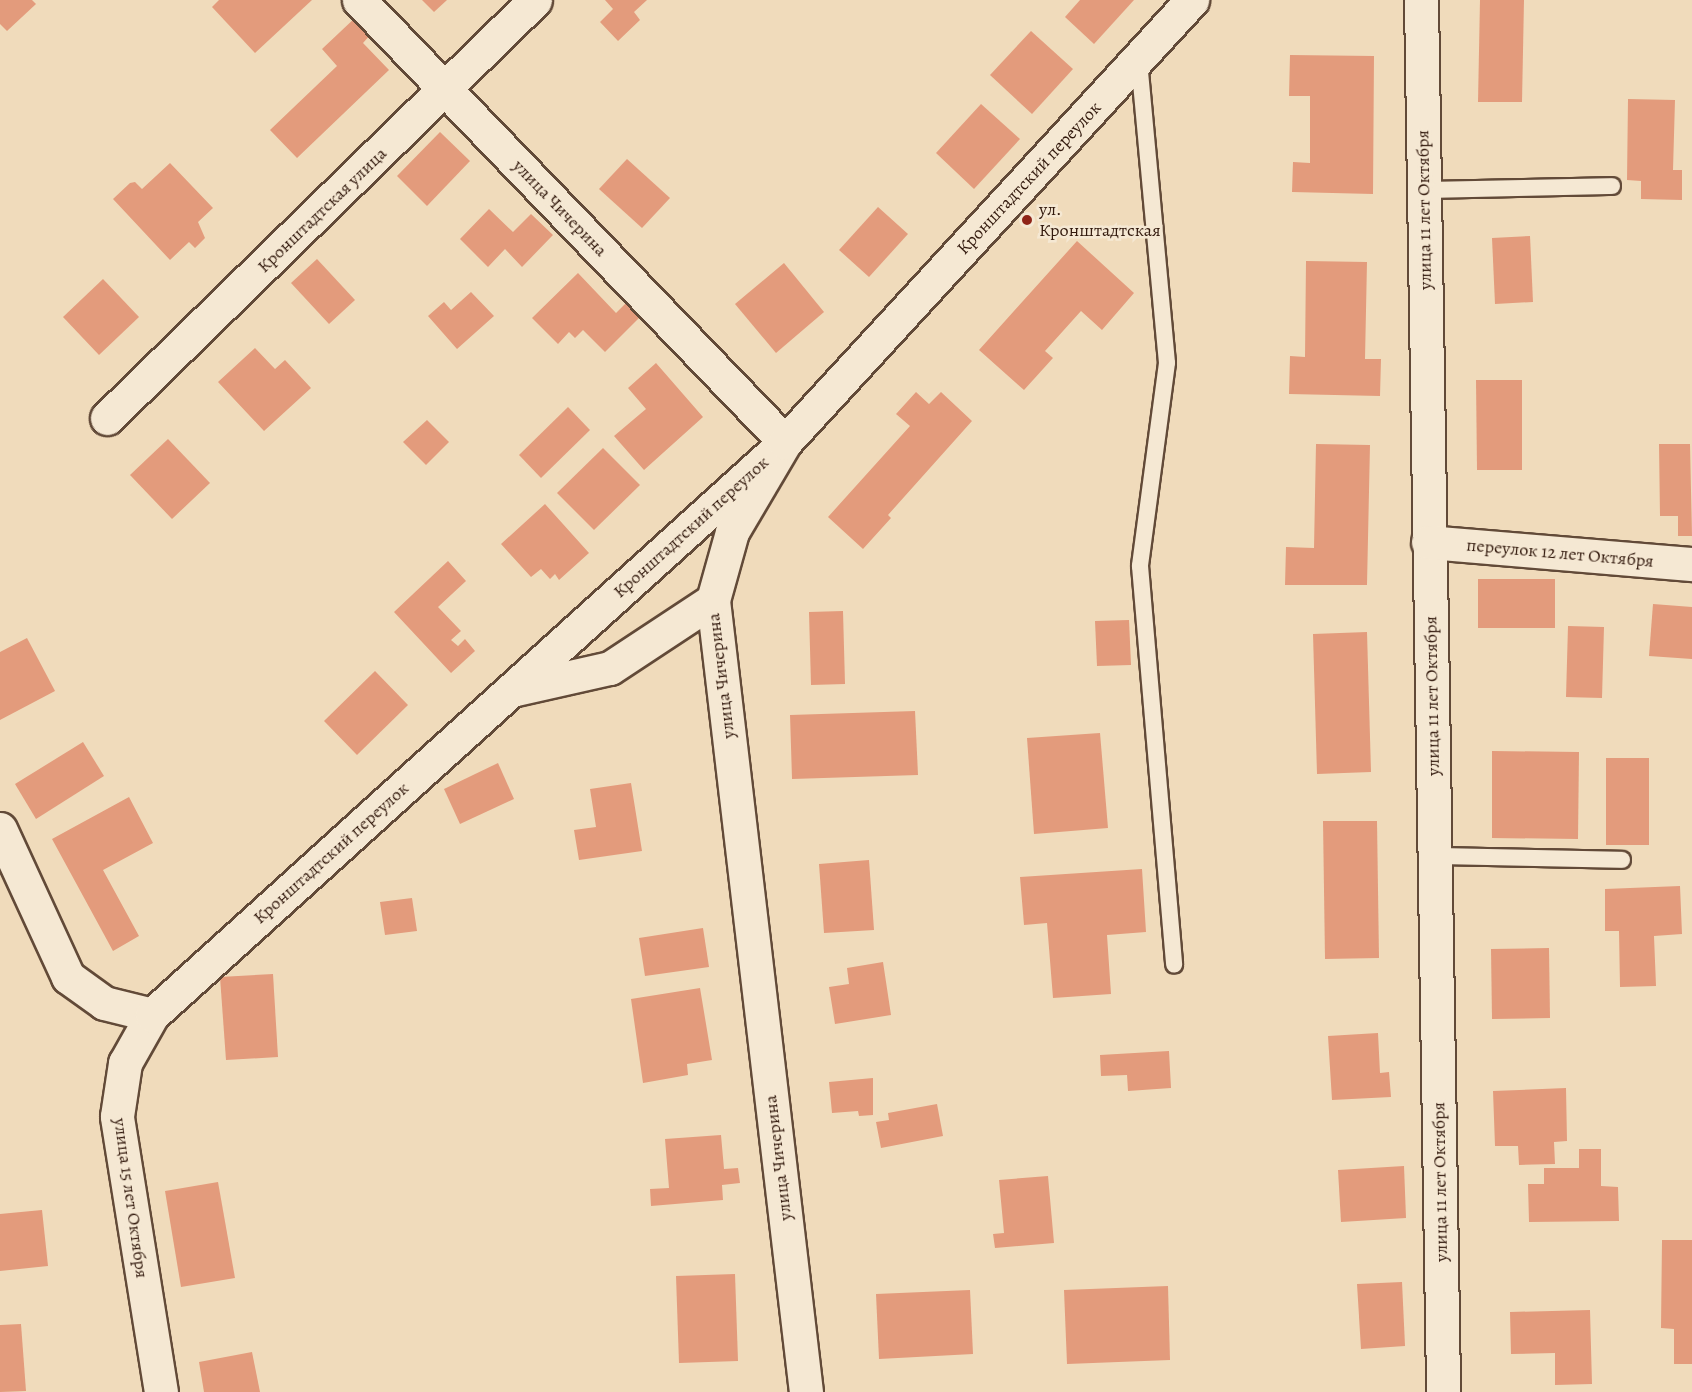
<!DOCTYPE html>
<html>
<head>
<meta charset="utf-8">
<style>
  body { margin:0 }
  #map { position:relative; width:1692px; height:1392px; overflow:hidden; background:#f0dbbb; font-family:Alegreya,serif }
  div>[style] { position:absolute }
  .building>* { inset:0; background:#e39b7c }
  .roads { filter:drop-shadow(2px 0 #624a38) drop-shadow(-2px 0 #624a38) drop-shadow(0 2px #624a38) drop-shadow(0 -2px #624a38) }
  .lane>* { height:16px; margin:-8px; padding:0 8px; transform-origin:8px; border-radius:8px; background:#f5e8d3 }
  .street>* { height:33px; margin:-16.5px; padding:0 16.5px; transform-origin:16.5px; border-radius:16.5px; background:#f5e8d3 }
  .secondary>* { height:33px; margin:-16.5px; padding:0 16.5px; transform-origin:16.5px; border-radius:16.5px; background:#f5e8d3 }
  .dots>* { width:16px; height:16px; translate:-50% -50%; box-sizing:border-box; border:3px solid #f5e8d3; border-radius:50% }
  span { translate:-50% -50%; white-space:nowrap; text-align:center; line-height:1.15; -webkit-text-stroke:5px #f5e8d3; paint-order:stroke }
  .street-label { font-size:18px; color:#32190d }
  .poi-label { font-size:18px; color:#32190d }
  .left { translate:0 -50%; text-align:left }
</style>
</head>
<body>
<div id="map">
  <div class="building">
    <i style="clip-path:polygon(0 0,32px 0,36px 4px,7px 31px,0 24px)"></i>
    <i style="clip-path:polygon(219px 0,312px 0,255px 53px,212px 7px)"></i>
    <i style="clip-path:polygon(422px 0,447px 0,434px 12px)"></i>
    <i style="clip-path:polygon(605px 0,647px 0,634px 12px,640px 20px,618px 41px,600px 22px,613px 9px)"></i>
    <i style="clip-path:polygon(1080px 0,1134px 0,1094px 44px,1065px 17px)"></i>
    <i style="clip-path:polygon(1480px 0,1524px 0,1522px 102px,1478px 102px)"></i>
    <i style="clip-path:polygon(357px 16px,372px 33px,363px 43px,389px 70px,297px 158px,270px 130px,337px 66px,322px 49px)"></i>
    <i style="clip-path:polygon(1031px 31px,1073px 69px,1032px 114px,990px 75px)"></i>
    <i style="clip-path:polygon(1290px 55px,1374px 56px,1373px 194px,1292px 192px,1293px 162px,1310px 163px,1310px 96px,1289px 96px)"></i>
    <i style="clip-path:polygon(1628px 99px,1675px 100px,1673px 170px,1682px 170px,1682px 200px,1641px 199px,1641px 181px,1627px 180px)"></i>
    <i style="clip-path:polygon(981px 104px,1020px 139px,974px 189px,936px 153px)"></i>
    <i style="clip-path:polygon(440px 132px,470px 161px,427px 206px,397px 176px)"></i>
    <i style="clip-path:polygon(627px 159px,670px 198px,642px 228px,599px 189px)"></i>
    <i style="clip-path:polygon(170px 163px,213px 208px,198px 222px,205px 238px,195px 248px,189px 242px,170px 260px,113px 199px,130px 183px,135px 182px,142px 189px)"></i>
    <i style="clip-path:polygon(878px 207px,908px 234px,869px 277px,839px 250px)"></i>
    <i style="clip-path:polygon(489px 209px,513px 232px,531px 214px,553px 235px,522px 267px,505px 249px,488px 267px,460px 239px)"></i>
    <i style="clip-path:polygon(1530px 236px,1533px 302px,1495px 304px,1492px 238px)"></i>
    <i style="clip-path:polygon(1077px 241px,1134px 293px,1102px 330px,1081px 311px,1045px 351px,1053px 358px,1024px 390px,979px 350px)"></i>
    <i style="clip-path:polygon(317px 259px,355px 300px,329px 324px,291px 283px)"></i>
    <i style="clip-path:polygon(1306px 261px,1367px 262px,1365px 359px,1381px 359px,1380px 396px,1289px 394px,1290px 356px,1305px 357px)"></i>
    <i style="clip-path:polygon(784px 263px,824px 312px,776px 353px,735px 304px)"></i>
    <i style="clip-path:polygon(578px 273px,616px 313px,627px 302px,641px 316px,605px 352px,583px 330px,575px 338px,569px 332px,558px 344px,532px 318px)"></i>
    <i style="clip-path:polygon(103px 279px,139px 317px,99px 355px,63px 317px)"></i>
    <i style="clip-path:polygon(471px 292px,494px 316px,457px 349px,428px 316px,444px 302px,451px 310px)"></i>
    <i style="clip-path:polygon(255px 348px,275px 369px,285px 360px,311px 388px,264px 431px,218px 382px)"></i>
    <i style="clip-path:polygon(656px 363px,703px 417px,644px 470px,614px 436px,646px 409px,628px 388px)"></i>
    <i style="clip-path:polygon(1476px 380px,1522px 380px,1522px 470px,1477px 470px)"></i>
    <i style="clip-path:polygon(916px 392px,929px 404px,941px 392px,972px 421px,888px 515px,891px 518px,863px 549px,828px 517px,910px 426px,896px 414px)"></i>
    <i style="clip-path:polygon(568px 407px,590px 430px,541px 478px,519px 455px)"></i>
    <i style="clip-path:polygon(427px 420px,449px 442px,426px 465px,403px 442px)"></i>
    <i style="clip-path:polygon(168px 439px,210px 483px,172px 519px,130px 475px)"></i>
    <i style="clip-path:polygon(1316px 444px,1370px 445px,1367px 585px,1285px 585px,1286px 547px,1314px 548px)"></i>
    <i style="clip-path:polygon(1659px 444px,1690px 444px,1692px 536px,1678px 536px,1678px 516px,1660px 516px)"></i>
    <i style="clip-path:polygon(603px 448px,640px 485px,594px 530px,557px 493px)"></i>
    <i style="clip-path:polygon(545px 504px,589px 553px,559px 580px,555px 574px,550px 579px,541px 569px,531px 577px,501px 544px)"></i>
    <i style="clip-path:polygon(448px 561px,466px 581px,438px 607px,461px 631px,451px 640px,458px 646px,465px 639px,475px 651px,451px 673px,394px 612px)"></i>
    <i style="clip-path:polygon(1478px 579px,1555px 579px,1555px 628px,1478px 628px)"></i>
    <i style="clip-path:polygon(1653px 604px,1692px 607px,1692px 659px,1649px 656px)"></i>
    <i style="clip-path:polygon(843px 611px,845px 684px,811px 685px,809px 612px)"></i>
    <i style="clip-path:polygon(1129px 620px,1131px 665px,1097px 666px,1095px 621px)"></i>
    <i style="clip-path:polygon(1568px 626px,1604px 627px,1602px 698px,1566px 697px)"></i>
    <i style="clip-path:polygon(1367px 632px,1371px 772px,1317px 774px,1313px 634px)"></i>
    <i style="clip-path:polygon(27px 638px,55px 691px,0 720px,0 652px)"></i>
    <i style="clip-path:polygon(375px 671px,408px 705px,357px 755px,324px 721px)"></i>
    <i style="clip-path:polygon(915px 711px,918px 775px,792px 779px,790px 715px)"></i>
    <i style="clip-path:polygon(1100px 733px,1108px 828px,1034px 834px,1027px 738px)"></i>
    <i style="clip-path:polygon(83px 742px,104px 776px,36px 819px,15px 784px)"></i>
    <i style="clip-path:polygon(1492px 751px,1579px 752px,1578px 839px,1492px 838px)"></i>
    <i style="clip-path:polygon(1606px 758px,1649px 758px,1649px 845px,1606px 845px)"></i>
    <i style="clip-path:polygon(498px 763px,514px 799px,460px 824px,444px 789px)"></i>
    <i style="clip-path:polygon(631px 783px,642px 851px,579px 860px,574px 830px,596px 827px,590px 789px)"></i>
    <i style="clip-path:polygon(129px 797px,153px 843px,103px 870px,139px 936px,113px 951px,52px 839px)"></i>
    <i style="clip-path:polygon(1323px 821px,1377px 821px,1379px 958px,1325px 959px)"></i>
    <i style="clip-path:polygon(869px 860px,874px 930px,824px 933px,819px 864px)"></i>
    <i style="clip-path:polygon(1142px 869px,1146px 932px,1107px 935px,1111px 994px,1053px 998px,1047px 923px,1024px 925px,1020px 877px)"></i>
    <i style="clip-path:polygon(1680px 886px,1682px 934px,1654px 936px,1656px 986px,1620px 987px,1619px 931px,1605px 931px,1605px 889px)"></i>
    <i style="clip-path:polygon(412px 898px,417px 931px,385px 935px,380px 902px)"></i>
    <i style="clip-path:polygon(703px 928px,709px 967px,645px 976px,639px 938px)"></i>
    <i style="clip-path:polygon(1549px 948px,1550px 1018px,1492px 1019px,1491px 949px)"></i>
    <i style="clip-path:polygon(883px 962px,891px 1015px,835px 1024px,829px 987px,849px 984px,847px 968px)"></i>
    <i style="clip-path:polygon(273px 974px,278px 1057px,226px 1060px,220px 977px)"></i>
    <i style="clip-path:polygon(700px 988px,712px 1060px,687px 1064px,688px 1075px,643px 1083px,631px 999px)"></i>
    <i style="clip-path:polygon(1378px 1033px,1380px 1073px,1389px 1072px,1391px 1097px,1332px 1100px,1328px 1036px)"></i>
    <i style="clip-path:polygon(1169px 1051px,1171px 1088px,1128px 1091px,1127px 1075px,1101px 1076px,1100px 1055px)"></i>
    <i style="clip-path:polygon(873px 1078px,873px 1115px,859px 1116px,858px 1111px,832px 1113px,829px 1082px)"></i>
    <i style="clip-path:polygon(1566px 1088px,1567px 1141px,1554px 1142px,1555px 1164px,1519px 1165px,1518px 1146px,1495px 1146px,1493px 1091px)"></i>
    <i style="clip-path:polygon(937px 1104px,943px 1136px,881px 1148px,876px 1122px,889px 1120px,888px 1113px)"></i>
    <i style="clip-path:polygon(721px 1135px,724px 1169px,738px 1168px,740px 1183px,722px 1185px,723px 1200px,651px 1206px,650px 1189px,669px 1188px,665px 1139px)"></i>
    <i style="clip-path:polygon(1579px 1149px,1601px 1149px,1601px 1186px,1618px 1187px,1619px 1221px,1529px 1222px,1528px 1184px,1544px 1184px,1544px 1168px,1579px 1168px)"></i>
    <i style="clip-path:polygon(1404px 1166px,1406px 1218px,1341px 1222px,1338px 1170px)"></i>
    <i style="clip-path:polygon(1048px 1176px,1054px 1243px,995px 1248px,993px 1234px,1004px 1233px,999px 1180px)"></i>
    <i style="clip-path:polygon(218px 1182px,235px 1278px,181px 1287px,165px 1191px)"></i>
    <i style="clip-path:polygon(42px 1210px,48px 1266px,0 1271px,0 1214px)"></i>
    <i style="clip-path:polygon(1662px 1240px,1692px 1240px,1692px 1364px,1674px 1364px,1674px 1329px,1661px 1328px)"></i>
    <i style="clip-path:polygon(735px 1274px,738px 1361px,679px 1363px,676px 1276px)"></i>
    <i style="clip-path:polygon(1402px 1282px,1405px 1346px,1361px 1349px,1357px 1284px)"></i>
    <i style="clip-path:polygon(1168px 1286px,1170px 1360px,1067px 1364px,1064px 1290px)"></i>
    <i style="clip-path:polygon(970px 1290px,973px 1354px,879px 1359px,876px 1294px)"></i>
    <i style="clip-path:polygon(1590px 1310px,1592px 1384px,1555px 1385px,1555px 1353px,1511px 1354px,1510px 1312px)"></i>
    <i style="clip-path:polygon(21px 1324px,26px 1391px,0 1392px,0 1325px)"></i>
    <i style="clip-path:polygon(252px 1352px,260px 1392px,204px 1392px,199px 1362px)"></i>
  </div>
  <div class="roads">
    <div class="lane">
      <i style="left:1139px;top:61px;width:303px;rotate:84.7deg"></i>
      <i style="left:1167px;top:363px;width:205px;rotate:97.6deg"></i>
      <i style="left:1140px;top:566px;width:400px;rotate:85.1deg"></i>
      <i style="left:1423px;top:190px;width:189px;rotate:-1.2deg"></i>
      <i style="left:1436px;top:856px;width:186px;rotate:1.2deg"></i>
    </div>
    <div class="street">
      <i style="left:1421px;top:0;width:1392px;rotate:89.09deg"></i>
      <i style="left:107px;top:418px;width:598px;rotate:-44.32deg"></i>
      <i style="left:1428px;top:542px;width:265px;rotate:4.8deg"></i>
      <i style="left:512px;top:690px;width:100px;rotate:-12.7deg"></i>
      <i style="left:610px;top:668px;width:123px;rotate:-33.4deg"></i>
      <i style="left:0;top:829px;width:163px;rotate:65.3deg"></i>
      <i style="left:68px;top:977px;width:44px;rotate:35.8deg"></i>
      <i style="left:104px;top:1003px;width:49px;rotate:14deg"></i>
      <i style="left:161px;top:1392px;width:279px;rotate:-99.1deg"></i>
      <i style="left:117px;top:1116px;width:54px;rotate:-81.4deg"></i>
      <i style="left:125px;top:1063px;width:55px;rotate:-60.6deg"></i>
      <i style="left:152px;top:1015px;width:854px;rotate:-42.15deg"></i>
      <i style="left:785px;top:442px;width:614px;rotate:-133.94deg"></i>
    </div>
    <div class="secondary">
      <i style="left:806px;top:1392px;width:797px;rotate:-96.7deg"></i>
      <i style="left:713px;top:600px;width:71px;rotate:-74.4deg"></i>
      <i style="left:732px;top:532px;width:104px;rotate:-59.5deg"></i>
      <i style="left:785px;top:442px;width:601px;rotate:-47.36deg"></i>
    </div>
  </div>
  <div class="dots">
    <i style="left:1027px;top:220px;background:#8f2418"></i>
  </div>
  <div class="street-label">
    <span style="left:1029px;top:178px;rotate:-47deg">Кронштадтский переулок</span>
    <span style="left:560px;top:208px;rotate:46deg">улица Чичерина</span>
    <span style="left:322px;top:210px;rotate:-44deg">Кронштадтская улица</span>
    <span style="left:1424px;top:210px;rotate:-91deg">улица 11 лет Октября</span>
    <span style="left:691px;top:527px;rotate:-42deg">Кронштадтский переулок</span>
    <span style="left:1560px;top:553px;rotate:5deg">переулок 12 лет Октября</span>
    <span style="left:721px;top:676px;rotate:-97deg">улица Чичерина</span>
    <span style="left:1432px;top:696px;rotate:-91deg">улица 11 лет Октября</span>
    <span style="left:331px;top:853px;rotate:-42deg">Кронштадтский переулок</span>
    <span style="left:778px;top:1158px;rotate:-97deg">улица Чичерина</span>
    <span style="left:1440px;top:1182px;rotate:-91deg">улица 11 лет Октября</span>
    <span style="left:131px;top:1198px;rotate:82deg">улица 15 лет Октября</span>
  </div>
  <div class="poi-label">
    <span class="left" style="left:1039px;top:220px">ул.<br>Кронштадтская</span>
  </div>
</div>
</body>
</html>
